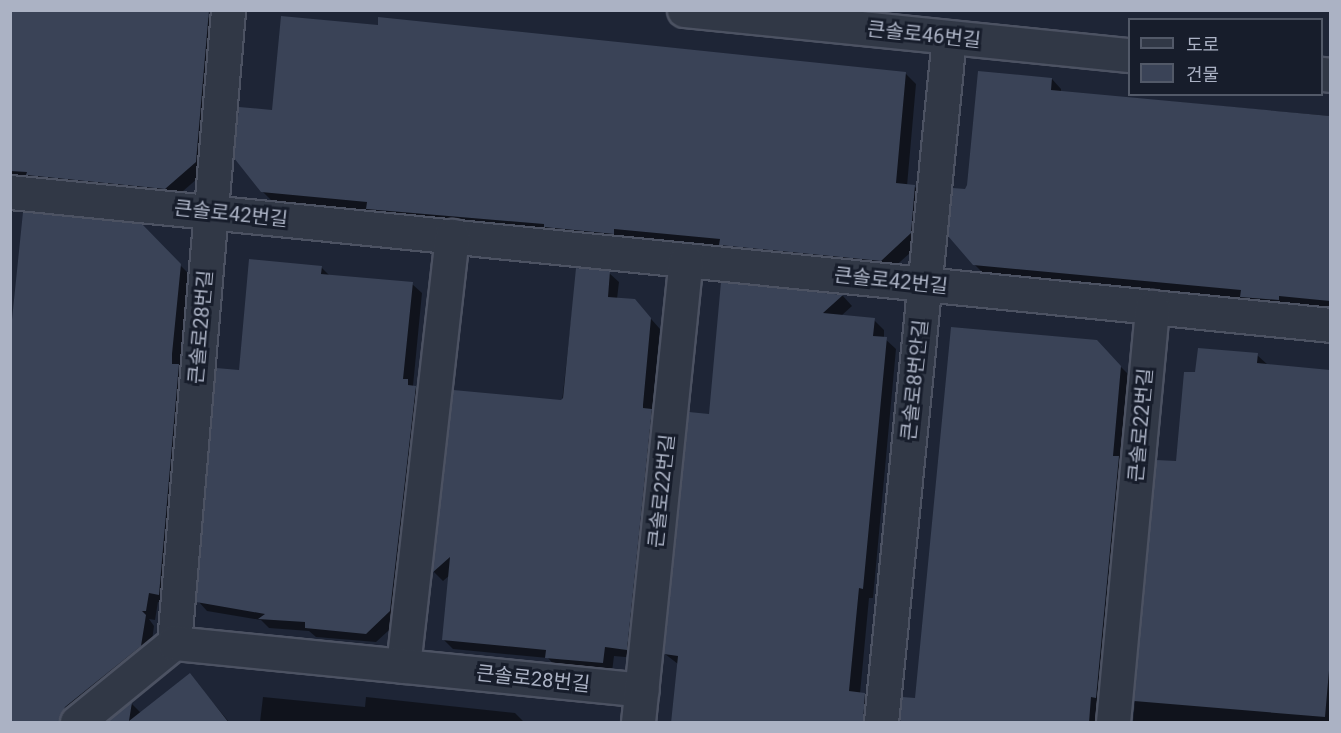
<!DOCTYPE html>
<html>
<head>
<meta charset="utf-8">
<style>
  body { margin:0 }
  #map { position:relative; width:1341px; height:733px; overflow:hidden; background:#1e2536; font-family:Roboto,"Noto Sans KR",sans-serif }
  div>[style] { position:absolute }
  .shadow>* { inset:0; background:#0007 }
  .building>* { inset:0; background:#3a4357 }
  .roads { filter:drop-shadow(2px 0 #4c5262) drop-shadow(-2px 0 #4c5262) drop-shadow(0 2px #4c5262) drop-shadow(0 -2px #4c5262) }
  .minor>* { height:33px; margin:-16.5px; padding:0 16.5px; transform-origin:16.5px; border-radius:16.5px; background:#313846 }
  span { translate:-50% -50%; white-space:nowrap; text-align:center; line-height:1.15; -webkit-text-stroke:6px #171d2b; paint-order:stroke }
  .street-label { font-size:20px; color:#abb2c4 }
  .frame { position:absolute; inset:0; border:12px solid #abb2c4; pointer-events:none }
  .legend { position:absolute; left:1128px; top:18px; width:195px; height:78px; box-sizing:border-box; background:#171d2b; border:2px solid #525968; margin:0; padding:8px 10px; list-style:none; font-size:18px; color:#abb2c4 }
  .legend li { display:flex; align-items:center; gap:12px; height:30px }
  .legend b { width:30px; border:2px solid #525968 }
</style>
</head>
<body>
<div id="map">
  <div class="shadow">
    <i style="clip-path:polygon(10px 10px,201px 10px,217px 26px,205px 172px,175px 198px,10px 178px)"></i>
    <i style="clip-path:polygon(906px 74px,916px 84px,907px 186px,915px 187px,925px 197px,920px 244px,891px 270px,378px 219px,370px 211px,272px 201px,262px 191px,273px 112px)"></i>
    <i style="clip-path:polygon(1052px 79px,1061px 89px,1061px 92px,1330px 116px,1330px 308px,1251px 306px,1244px 298px,984px 274px,974px 264px,966px 191px)"></i>
    <i style="clip-path:polygon(141px 226px,190px 275px,168px 604px,158px 602px,155px 620px,149px 619px,154px 626px,150px 656px,103px 694px,94px 686px,46px 722px)"></i>
    <i style="clip-path:polygon(321px 267px,330px 276px,412px 284px,422px 293px,413px 386px,425px 397px,399px 621px,376px 642px,316px 637px,309px 631px,269px 628px,261px 620px,207px 611px,198px 601px,241px 371px)"></i>
    <i style="clip-path:polygon(577px 269px,609px 273px,619px 282px,617px 299px,644px 311px,660px 329px,652px 411px,661px 420px,636px 658px,614px 656px,612px 672px,556px 667px,548px 658px,453px 649px,443px 639px,450px 575px,443px 581px,434px 572px,455px 391px,562px 402px)"></i>
    <i style="clip-path:polygon(722px 284px,843px 296px,852px 306px,841px 316px,874px 320px,884px 330px,884px 338px,896px 349px,873px 598px,869px 598px,860px 694px,864px 695px,875px 705px,874px 722px,673px 722px,678px 664px,665px 654px,710px 416px)"></i>
    <i style="clip-path:polygon(1096px 342px,1131px 377px,1105px 722px,900px 722px,904px 699px,917px 700px)"></i>
    <i style="clip-path:polygon(1257px 355px,1268px 365px,1330px 371px,1330px 722px,1133px 722px,1158px 461px,1178px 463px,1197px 374px)"></i>
    <i style="clip-path:polygon(190px 675px,229px 722px,122px 722px,132px 704px,141px 713px)"></i>
    <i style="clip-path:polygon(263px 697px,365px 707px,366px 697px,515px 713px,524px 722px,260px 722px)"></i>
  </div>
  <div class="building">
    <i style="clip-path:polygon(10px 10px,209px 10px,196px 162px,165px 189px,26px 175px,27px 172px,10px 171px)"></i>
    <i style="clip-path:polygon(281px 16px,378px 25px,378px 17px,906px 72px,896px 183px,915px 185px,911px 233px,881px 261px,719px 245px,720px 239px,614px 229px,614px 234px,544px 227px,544px 224px,366px 209px,367px 202px,261px 192px,234px 158px,239px 107px,272px 110px)"></i>
    <i style="clip-path:polygon(978px 71px,1052px 78px,1051px 90px,1330px 116px,1330px 301px,1279px 296px,1279px 300px,1240px 297px,1241px 290px,973px 265px,948px 236px,953px 188px,965px 189px,967px 185px)"></i>
    <i style="clip-path:polygon(23px 212px,142px 224px,181px 264px,172px 354px,172px 364px,179px 364px,159px 595px,149px 593px,146px 611px,142px 611px,146px 615px,141px 646px,65px 707px,59px 723px,10px 723px,10px 339px)"></i>
    <i style="clip-path:polygon(249px 259px,322px 266px,321px 274px,413px 282px,403px 379px,408px 379px,408px 385px,416px 386px,390px 611px,366px 634px,305px 628px,305px 622px,258px 619px,265px 614px,196px 602px,216px 368px,239px 370px)"></i>
    <i style="clip-path:polygon(576px 268px,610px 271px,608px 297px,635px 299px,651px 318px,643px 405px,643px 408px,652px 409px,627px 650px,605px 647px,603px 663px,545px 658px,546px 650px,442px 640px,450px 557px,432px 573px,453px 390px,561px 400px,563px 398px)"></i>
    <i style="clip-path:polygon(721px 282px,843px 295px,823px 313px,875px 318px,873px 336px,887px 337px,863px 589px,859px 588px,849px 691px,865px 693px,863px 723px,671px 723px,678px 656px,664px 654px,689px 412px,709px 414px)"></i>
    <i style="clip-path:polygon(951px 327px,1097px 340px,1121px 366px,1113px 456px,1119px 456px,1096px 698px,1091px 697px,1089px 723px,900px 723px,902px 697px,915px 698px)"></i>
    <i style="clip-path:polygon(1198px 348px,1258px 353px,1257px 363px,1330px 370px,1330px 659px,1325px 717px,1134px 701px,1156px 460px,1176px 461px,1184px 372px,1195px 372px)"></i>
    <i style="clip-path:polygon(190px 673px,229px 723px,106px 723px,132px 702px,129px 721px)"></i>
  </div>
  <div class="roads">
    <div class="minor">
      <i style="left:684px;top:10px;width:448px;rotate:5.8deg"></i>
      <i style="left:1322px;top:74px;width:8px;rotate:7deg"></i>
      <i style="left:10px;top:192px;width:1327px;rotate:5.75deg"></i>
      <i style="left:174px;top:643px;width:635px;rotate:-85.12deg"></i>
      <i style="left:403px;top:666px;width:433px;rotate:-83.5deg"></i>
      <i style="left:77px;top:722px;width:125px;rotate:-39.2deg"></i>
      <i style="left:174px;top:643px;width:470px;rotate:5.7deg"></i>
      <i style="left:638px;top:722px;width:464px;rotate:-84.1deg"></i>
      <i style="left:881px;top:722px;width:688px;rotate:-84.33deg"></i>
      <i style="left:1113px;top:722px;width:417px;rotate:-84.6deg"></i>
    </div>
  </div>
  <div class="street-label">
    <span style="left:924px;top:35px;rotate:6deg">큰솔로46번길</span>
    <span style="left:231px;top:214px;rotate:6deg">큰솔로42번길</span>
    <span style="left:891px;top:281px;rotate:6deg">큰솔로42번길</span>
    <span style="left:201px;top:327px;rotate:-85deg">큰솔로28번길</span>
    <span style="left:915px;top:380px;rotate:-84deg">큰솔로8번안길</span>
    <span style="left:1141px;top:425px;rotate:-85deg">큰솔로22번길</span>
    <span style="left:662px;top:491px;rotate:-84deg">큰솔로22번길</span>
    <span style="left:533px;top:679px;rotate:6deg">큰솔로28번길</span>
  </div>
  <div class="frame"></div>
  <ul class="legend">
  <li><b style="height:8px;background:#313846"></b>도로</li>
  <li><b style="height:16px;background:#3a4357"></b>건물</li>
  </ul>
</div>
</body>
</html>
